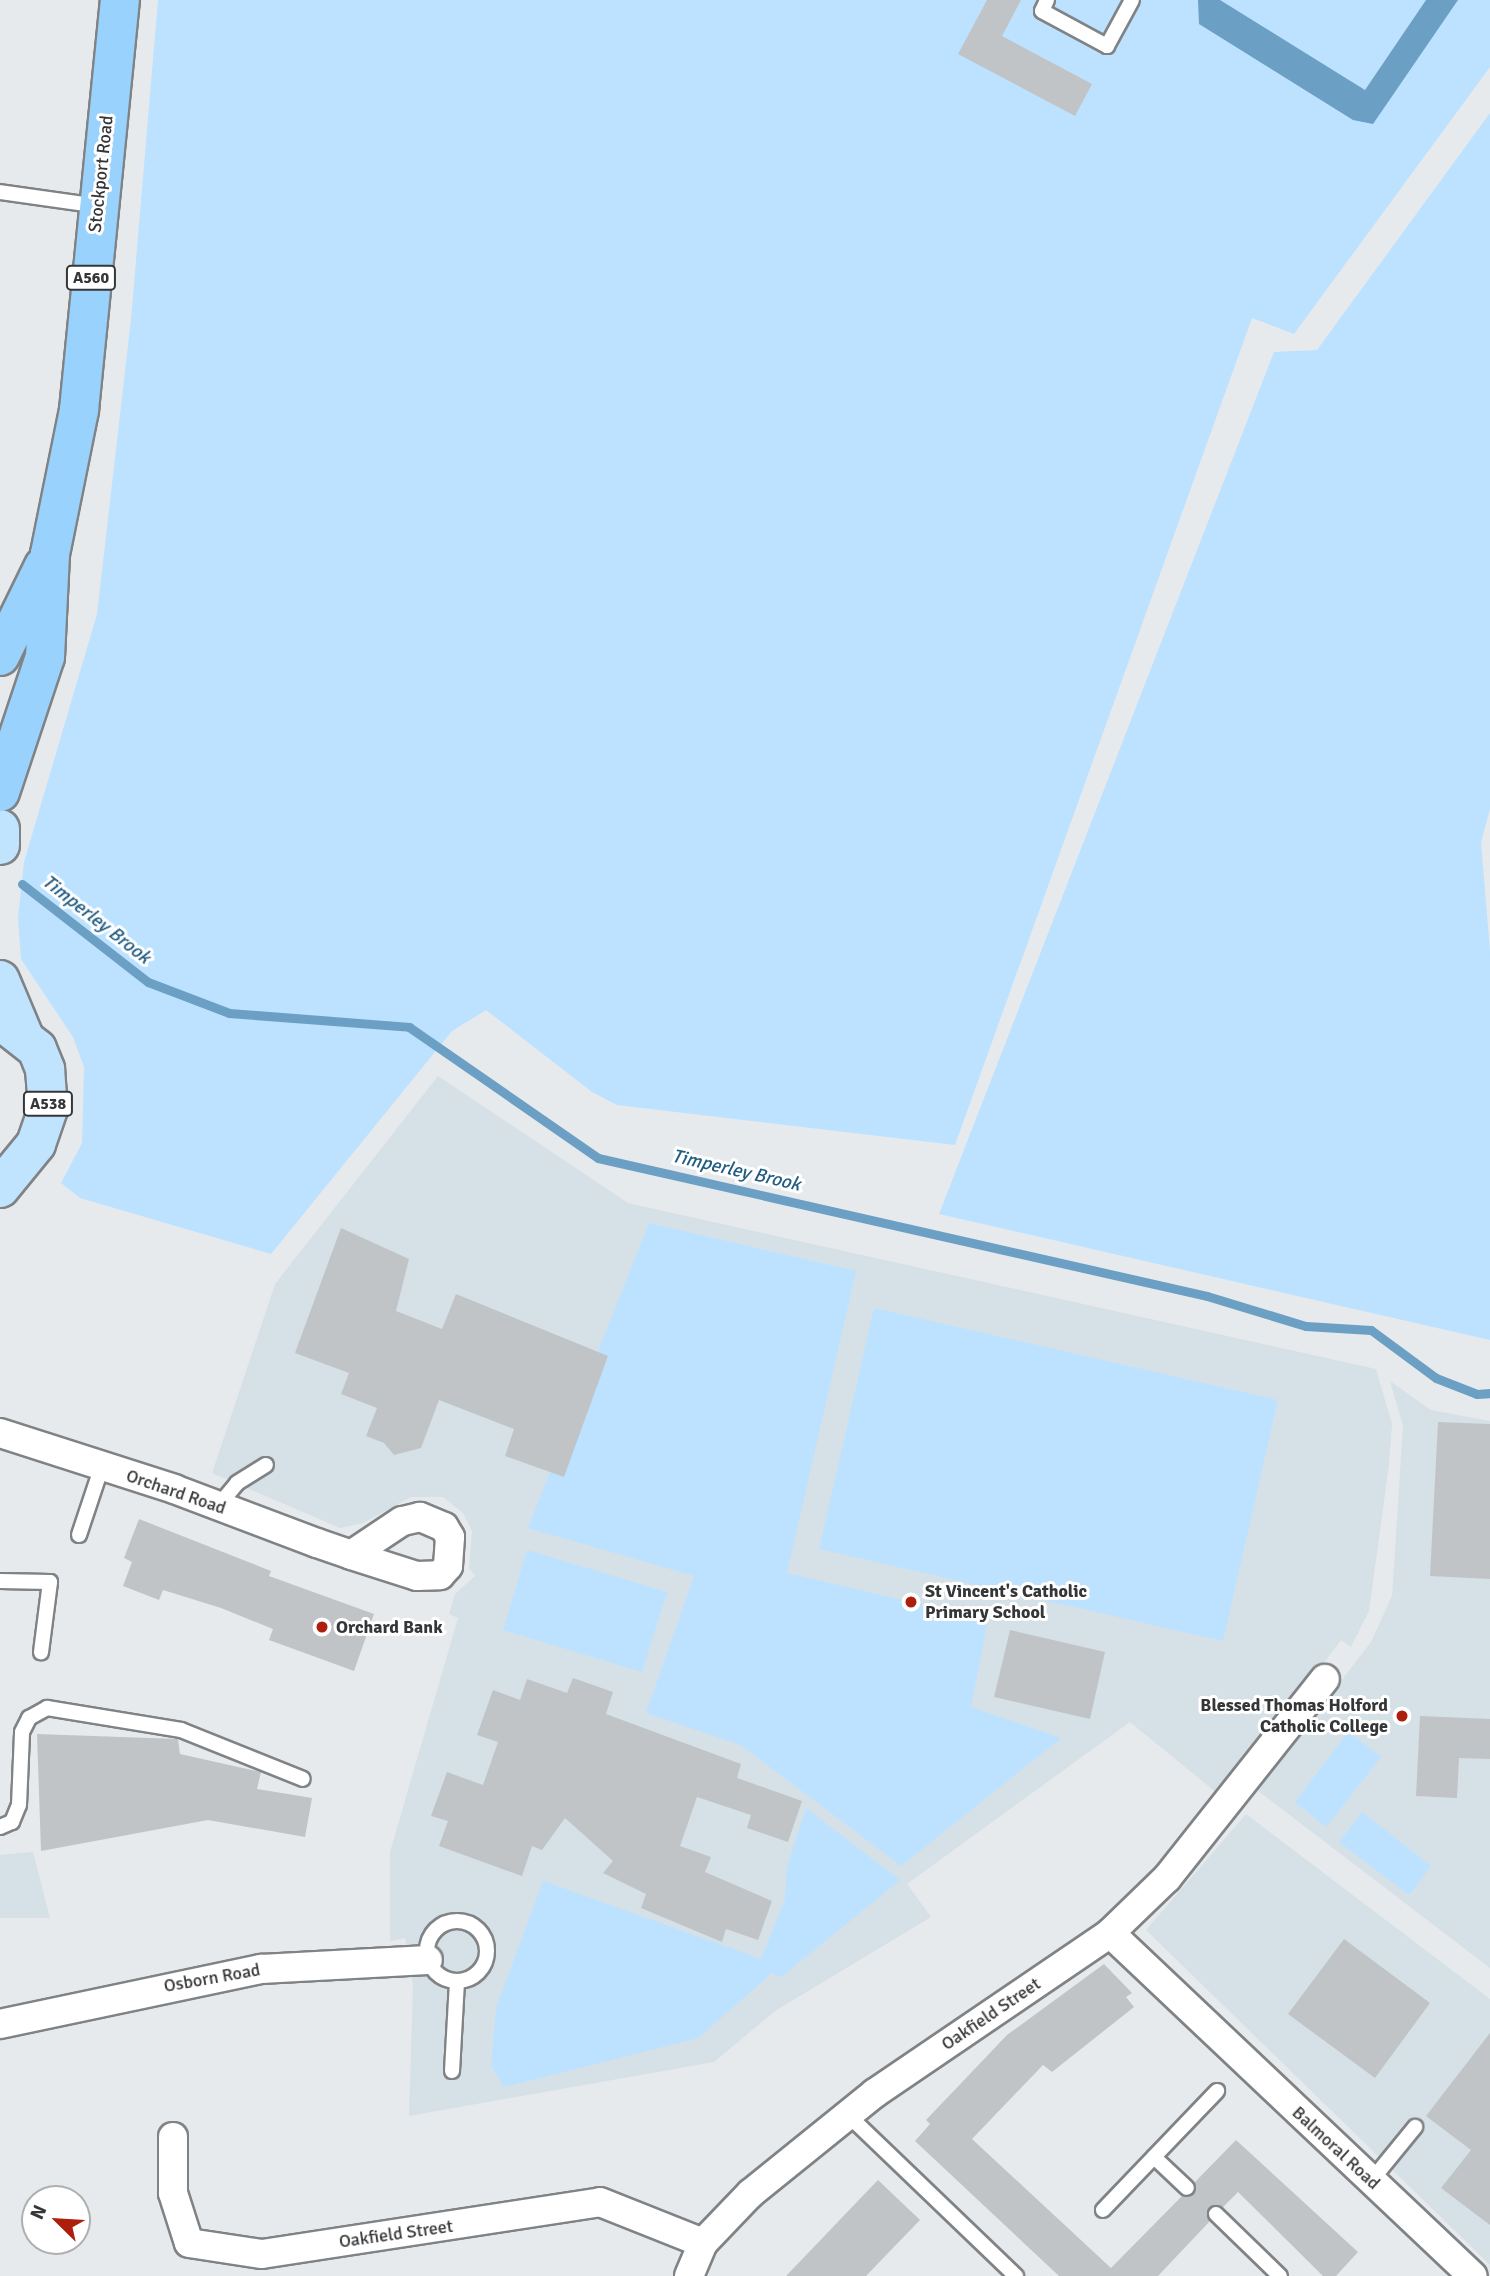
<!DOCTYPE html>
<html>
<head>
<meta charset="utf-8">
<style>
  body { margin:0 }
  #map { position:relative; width:1490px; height:2276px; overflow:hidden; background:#e7eaec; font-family:Signika,sans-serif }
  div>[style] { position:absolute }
  .built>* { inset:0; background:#d6e0e7 }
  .green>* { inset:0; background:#bce2ff }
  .water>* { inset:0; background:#6c9fc4 }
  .stream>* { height:9px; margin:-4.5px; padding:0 4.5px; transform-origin:4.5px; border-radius:4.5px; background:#6c9fc4 }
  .building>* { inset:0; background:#c1c4c6 }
  .roads { filter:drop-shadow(2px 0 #808385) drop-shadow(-2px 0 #808385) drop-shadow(0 2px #808385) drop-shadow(0 -2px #808385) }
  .lane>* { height:14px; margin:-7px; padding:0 7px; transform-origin:7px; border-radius:7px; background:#fff }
  .lane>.ring { margin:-7px; padding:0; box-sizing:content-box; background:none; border:14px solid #fff; border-radius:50% }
  .street>* { height:28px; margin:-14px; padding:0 14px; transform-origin:14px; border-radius:14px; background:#fff }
  .primary>* { height:38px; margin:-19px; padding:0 19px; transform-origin:19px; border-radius:19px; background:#c1e4fe }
  .highway>* { height:38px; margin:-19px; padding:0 19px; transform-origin:19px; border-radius:19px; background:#98d2fd }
  .dots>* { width:19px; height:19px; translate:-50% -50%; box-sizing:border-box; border:4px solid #fff; border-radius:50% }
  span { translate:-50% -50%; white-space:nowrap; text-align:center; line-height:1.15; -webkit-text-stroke:6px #fff; paint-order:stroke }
  .shield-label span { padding:2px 5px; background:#fff; border:2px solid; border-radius:5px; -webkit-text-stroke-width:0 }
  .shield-label { font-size:16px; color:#353637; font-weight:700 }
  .street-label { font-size:18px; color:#353637 }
  .poi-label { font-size:18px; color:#353637; font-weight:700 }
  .left { translate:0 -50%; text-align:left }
  .right { translate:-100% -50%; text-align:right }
  .water-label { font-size:19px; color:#215c81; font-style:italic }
  .north { position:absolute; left:21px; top:2185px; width:70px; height:70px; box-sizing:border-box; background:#fff; border:2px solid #aeafaf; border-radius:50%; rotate:294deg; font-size:19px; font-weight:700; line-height:28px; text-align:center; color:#353637 }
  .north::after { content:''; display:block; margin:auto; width:24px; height:32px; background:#ad1e0c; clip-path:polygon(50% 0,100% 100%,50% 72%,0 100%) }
</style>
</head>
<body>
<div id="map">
  <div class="built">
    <i style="clip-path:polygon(438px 1076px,628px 1203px,1376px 1369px,1392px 1424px,1389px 1465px,1369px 1611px,1351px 1647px,1341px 1640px,1223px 1798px,1130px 1722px,907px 1884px,931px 1917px,775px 2011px,714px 2062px,409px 2116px,413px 1985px,405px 1938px,390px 1941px,390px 1852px,458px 1618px,449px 1614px,455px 1594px,475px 1576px,469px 1568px,472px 1531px,463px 1513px,443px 1497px,411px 1497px,363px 1523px,340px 1528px,212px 1473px,275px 1284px)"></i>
    <i style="clip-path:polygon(1390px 1381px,1431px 1410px,1490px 1421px,1490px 1968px,1257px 1790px,1371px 1642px,1392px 1596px,1403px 1426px)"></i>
    <i style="clip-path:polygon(1246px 1814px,1490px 1999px,1490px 2265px,1146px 1930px)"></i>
    <i style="clip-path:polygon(33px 1852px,50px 1918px,0 1918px,0 1855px)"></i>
  </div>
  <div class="green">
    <i style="clip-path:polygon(158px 0,1490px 0,1490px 67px,1294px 334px,1252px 318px,955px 1145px,617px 1105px,592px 1092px,486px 1010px,452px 1031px,271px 1254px,80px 1198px,61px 1183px,82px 1143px,84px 1067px,73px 1037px,21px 959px,18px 918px,24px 862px,97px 614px,131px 319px)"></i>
    <i style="clip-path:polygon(1490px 113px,1490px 809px,1481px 842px,1490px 951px,1490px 1340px,939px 1214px,1274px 352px,1317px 350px)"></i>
    <i style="clip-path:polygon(649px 1223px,856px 1271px,787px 1573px,988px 1620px,971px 1707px,1061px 1738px,901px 1866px,741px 1745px,646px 1713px,694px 1576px,528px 1528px)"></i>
    <i style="clip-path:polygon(874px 1308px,1278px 1400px,1223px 1641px,819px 1549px)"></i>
    <i style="clip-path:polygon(527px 1550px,667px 1592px,642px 1672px,503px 1630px)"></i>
    <i style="clip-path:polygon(1348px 1732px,1381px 1757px,1326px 1827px,1295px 1802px)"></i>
    <i style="clip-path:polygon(806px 1808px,900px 1880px,781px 1977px,772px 1973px,698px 2038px,504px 2087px,491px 2065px,496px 2008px,543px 1881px,761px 1959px,785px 1899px,787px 1867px)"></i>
    <i style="clip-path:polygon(1362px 1812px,1431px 1866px,1409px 1895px,1339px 1842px)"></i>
  </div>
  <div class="water">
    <i style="clip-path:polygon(1198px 0,1220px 0,1365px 90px,1426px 0,1458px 0,1373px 124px,1353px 120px,1199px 24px)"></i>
  </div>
  <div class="stream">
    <i style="left:22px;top:884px;width:160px;rotate:37.9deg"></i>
    <i style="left:148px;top:982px;width:87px;rotate:20.9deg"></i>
    <i style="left:229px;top:1013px;width:181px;rotate:4.4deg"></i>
    <i style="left:409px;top:1027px;width:230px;rotate:34.7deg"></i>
    <i style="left:598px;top:1158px;width:624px;rotate:12.77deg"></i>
    <i style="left:1207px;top:1296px;width:103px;rotate:16.9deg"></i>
    <i style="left:1306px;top:1326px;width:65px;rotate:3.5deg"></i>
    <i style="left:1371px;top:1330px;width:81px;rotate:36.4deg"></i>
    <i style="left:1436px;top:1378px;width:44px;rotate:21.3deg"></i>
    <i style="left:1477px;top:1394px;width:13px;rotate:-4deg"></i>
  </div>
  <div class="building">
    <i style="clip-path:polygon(987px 0,1021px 0,1002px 36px,1092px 84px,1075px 116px,958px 54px)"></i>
    <i style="clip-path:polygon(341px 1228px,409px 1259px,396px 1311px,442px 1329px,456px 1294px,608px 1356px,564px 1477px,505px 1456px,514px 1429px,439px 1400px,421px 1448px,394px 1455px,384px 1443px,366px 1436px,377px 1408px,341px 1394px,349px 1373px,295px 1353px)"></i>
    <i style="clip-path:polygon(1438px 1422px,1490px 1424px,1490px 1579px,1430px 1576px)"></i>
    <i style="clip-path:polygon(139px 1519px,271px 1571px,269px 1576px,374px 1614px,354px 1671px,269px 1640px,273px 1629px,221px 1608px,163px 1590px,159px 1600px,123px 1586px,132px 1562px,124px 1558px)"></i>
    <i style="clip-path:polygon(1010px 1630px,1105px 1652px,1090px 1719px,994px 1697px)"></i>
    <i style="clip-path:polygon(573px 1678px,613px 1692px,606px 1714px,741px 1764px,737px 1778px,802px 1801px,788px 1842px,747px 1828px,751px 1815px,697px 1797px,680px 1846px,711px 1857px,705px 1872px,772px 1901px,758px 1940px,726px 1929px,722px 1942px,641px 1908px,646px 1894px,603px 1873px,613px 1861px,565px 1818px,542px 1850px,532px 1846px,522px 1876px,439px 1846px,448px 1821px,431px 1816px,447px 1772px,483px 1785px,498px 1742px,477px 1735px,493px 1690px,520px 1700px,527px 1679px,567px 1693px)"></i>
    <i style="clip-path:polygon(1420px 1716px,1490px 1719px,1490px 1759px,1459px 1758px,1457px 1798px,1416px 1796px)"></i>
    <i style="clip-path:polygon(37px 1734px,178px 1739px,180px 1754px,261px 1772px,257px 1789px,312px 1798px,305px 1837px,208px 1820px,41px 1851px)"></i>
    <i style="clip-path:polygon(1344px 1939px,1430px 2003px,1375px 2078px,1288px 2014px)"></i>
    <i style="clip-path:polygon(1104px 1964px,1132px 1993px,1126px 1997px,1134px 2007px,1052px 2072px,1043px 2065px,972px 2139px,1111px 2268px,1182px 2196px,1193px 2195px,1195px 2182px,1236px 2140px,1358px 2252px,1336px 2276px,1323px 2276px,1238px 2192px,1223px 2207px,1209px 2208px,1210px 2221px,1158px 2276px,1059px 2276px,915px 2141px,930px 2124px,926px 2120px,1007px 2035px)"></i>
    <i style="clip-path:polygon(1490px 2033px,1490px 2225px,1441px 2188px,1471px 2150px,1426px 2116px)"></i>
    <i style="clip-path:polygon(878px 2180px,920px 2220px,866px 2276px,786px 2276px)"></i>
  </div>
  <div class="roads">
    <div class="lane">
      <i style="left:1047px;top:0;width:12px;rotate:114deg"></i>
      <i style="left:1042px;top:11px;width:74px;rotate:28.3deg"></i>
      <i style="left:1107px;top:46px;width:52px;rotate:-61.5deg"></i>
      <i style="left:0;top:192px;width:99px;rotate:8.1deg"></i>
      <i style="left:218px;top:1506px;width:30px;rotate:-50deg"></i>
      <i style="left:237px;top:1483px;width:34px;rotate:-32deg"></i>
      <i style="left:79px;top:1535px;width:73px;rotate:-71.6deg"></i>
      <i style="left:0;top:1581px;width:50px;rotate:1.1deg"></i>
      <i style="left:50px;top:1582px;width:71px;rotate:97.3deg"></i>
      <i style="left:0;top:1827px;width:13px;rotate:-23deg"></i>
      <i style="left:12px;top:1822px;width:18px;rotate:-68deg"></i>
      <i style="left:19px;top:1805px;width:73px;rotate:-87.6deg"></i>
      <i style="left:22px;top:1732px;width:16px;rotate:-63deg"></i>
      <i style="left:29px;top:1718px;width:21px;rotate:-29deg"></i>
      <i style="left:47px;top:1708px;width:136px;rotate:9.3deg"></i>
      <i style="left:181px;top:1730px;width:131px;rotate:21.9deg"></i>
      <i class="ring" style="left:427px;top:1921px;width:46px;height:46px"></i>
      <i style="left:452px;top:2071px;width:90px;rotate:-86.8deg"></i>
      <i style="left:848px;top:2115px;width:233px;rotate:43.8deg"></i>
      <i style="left:1154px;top:2157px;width:45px;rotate:43.2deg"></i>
      <i style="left:1371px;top:2181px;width:70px;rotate:-50.8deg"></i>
      <i style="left:1103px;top:2210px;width:165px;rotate:-46.2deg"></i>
      <i style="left:1216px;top:2214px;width:89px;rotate:44.1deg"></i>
    </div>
    <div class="street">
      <i style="left:0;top:1433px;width:183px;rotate:17.8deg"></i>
      <i style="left:174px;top:1489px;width:153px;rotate:20.7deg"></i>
      <i style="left:317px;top:1543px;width:36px;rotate:19deg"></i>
      <i style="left:351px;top:1555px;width:69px;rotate:17.7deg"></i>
      <i style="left:417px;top:1576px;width:23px;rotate:-2deg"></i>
      <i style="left:440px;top:1575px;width:12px;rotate:-48deg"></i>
      <i style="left:448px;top:1566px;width:29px;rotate:-86deg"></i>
      <i style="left:450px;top:1537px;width:12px;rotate:-121deg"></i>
      <i style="left:444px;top:1527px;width:26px;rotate:-157deg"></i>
      <i style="left:420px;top:1517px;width:18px;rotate:167deg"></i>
      <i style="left:402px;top:1521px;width:61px;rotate:146.3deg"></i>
      <i style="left:1110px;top:1933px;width:499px;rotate:43.4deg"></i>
      <i style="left:0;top:2024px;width:267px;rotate:-11.9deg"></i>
      <i style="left:261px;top:1969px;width:167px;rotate:-3.1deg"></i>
      <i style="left:173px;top:2137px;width:56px;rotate:90deg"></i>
      <i style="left:173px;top:2193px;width:52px;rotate:72.3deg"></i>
      <i style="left:189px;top:2243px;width:74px;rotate:8.6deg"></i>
      <i style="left:262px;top:2254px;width:342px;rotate:-8.7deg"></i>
      <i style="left:600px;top:2202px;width:111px;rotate:21.7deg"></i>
      <i style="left:689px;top:2276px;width:36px;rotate:-67deg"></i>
      <i style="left:703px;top:2243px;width:69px;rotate:-46.2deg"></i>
      <i style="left:751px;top:2193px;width:159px;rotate:-38.9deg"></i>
      <i style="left:875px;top:2093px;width:284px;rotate:-34.2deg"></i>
      <i style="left:1110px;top:1933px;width:79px;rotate:-44deg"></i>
      <i style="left:1167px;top:1878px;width:254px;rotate:-51.6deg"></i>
    </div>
    <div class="primary">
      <i style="left:0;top:829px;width:16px;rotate:90deg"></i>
      <i style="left:0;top:980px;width:62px;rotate:67.2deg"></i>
      <i style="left:0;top:1020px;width:47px;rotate:38.1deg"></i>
      <i style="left:37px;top:1049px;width:22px;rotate:68deg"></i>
      <i style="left:45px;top:1069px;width:40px;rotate:85.7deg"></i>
      <i style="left:48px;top:1109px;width:37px;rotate:109deg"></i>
      <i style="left:36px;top:1144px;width:57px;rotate:129.3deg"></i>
    </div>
    <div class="highway">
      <i style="left:0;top:656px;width:100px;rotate:-63.9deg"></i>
      <i style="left:0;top:792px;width:142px;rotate:-71.6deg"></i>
      <i style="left:45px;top:657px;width:103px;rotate:-87.2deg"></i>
      <i style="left:50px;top:554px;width:147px;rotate:-78.6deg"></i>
      <i style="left:79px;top:410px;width:412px;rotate:-84.3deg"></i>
    </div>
  </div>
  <div class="dots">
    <i style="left:911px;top:1602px;background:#ad1e0c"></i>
    <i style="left:322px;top:1627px;background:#ad1e0c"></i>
    <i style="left:1402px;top:1716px;background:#ad1e0c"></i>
  </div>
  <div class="shield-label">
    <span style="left:91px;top:278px">A560</span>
    <span style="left:48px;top:1104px">A538</span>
  </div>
  <div class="street-label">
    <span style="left:101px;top:174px;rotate:-84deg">Stockport Road</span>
    <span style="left:176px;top:1492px;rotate:19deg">Orchard Road</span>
    <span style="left:212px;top:1978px;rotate:-10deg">Osborn Road</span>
    <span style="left:991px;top:2014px;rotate:-34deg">Oakfield Street</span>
    <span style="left:1336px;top:2148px;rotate:43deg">Balmoral Road</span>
    <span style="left:396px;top:2234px;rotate:-8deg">Oakfield Street</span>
  </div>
  <div class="poi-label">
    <span class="left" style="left:925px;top:1602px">St Vincent's Catholic<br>Primary School</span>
    <span class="left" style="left:336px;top:1627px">Orchard Bank</span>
    <span class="right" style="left:1388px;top:1716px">Blessed Thomas Holford<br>Catholic College</span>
  </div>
  <div class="water-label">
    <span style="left:96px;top:920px;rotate:38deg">Timperley Brook</span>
    <span style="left:736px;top:1171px;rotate:13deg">Timperley Brook</span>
  </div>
  <div class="north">N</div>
</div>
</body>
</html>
